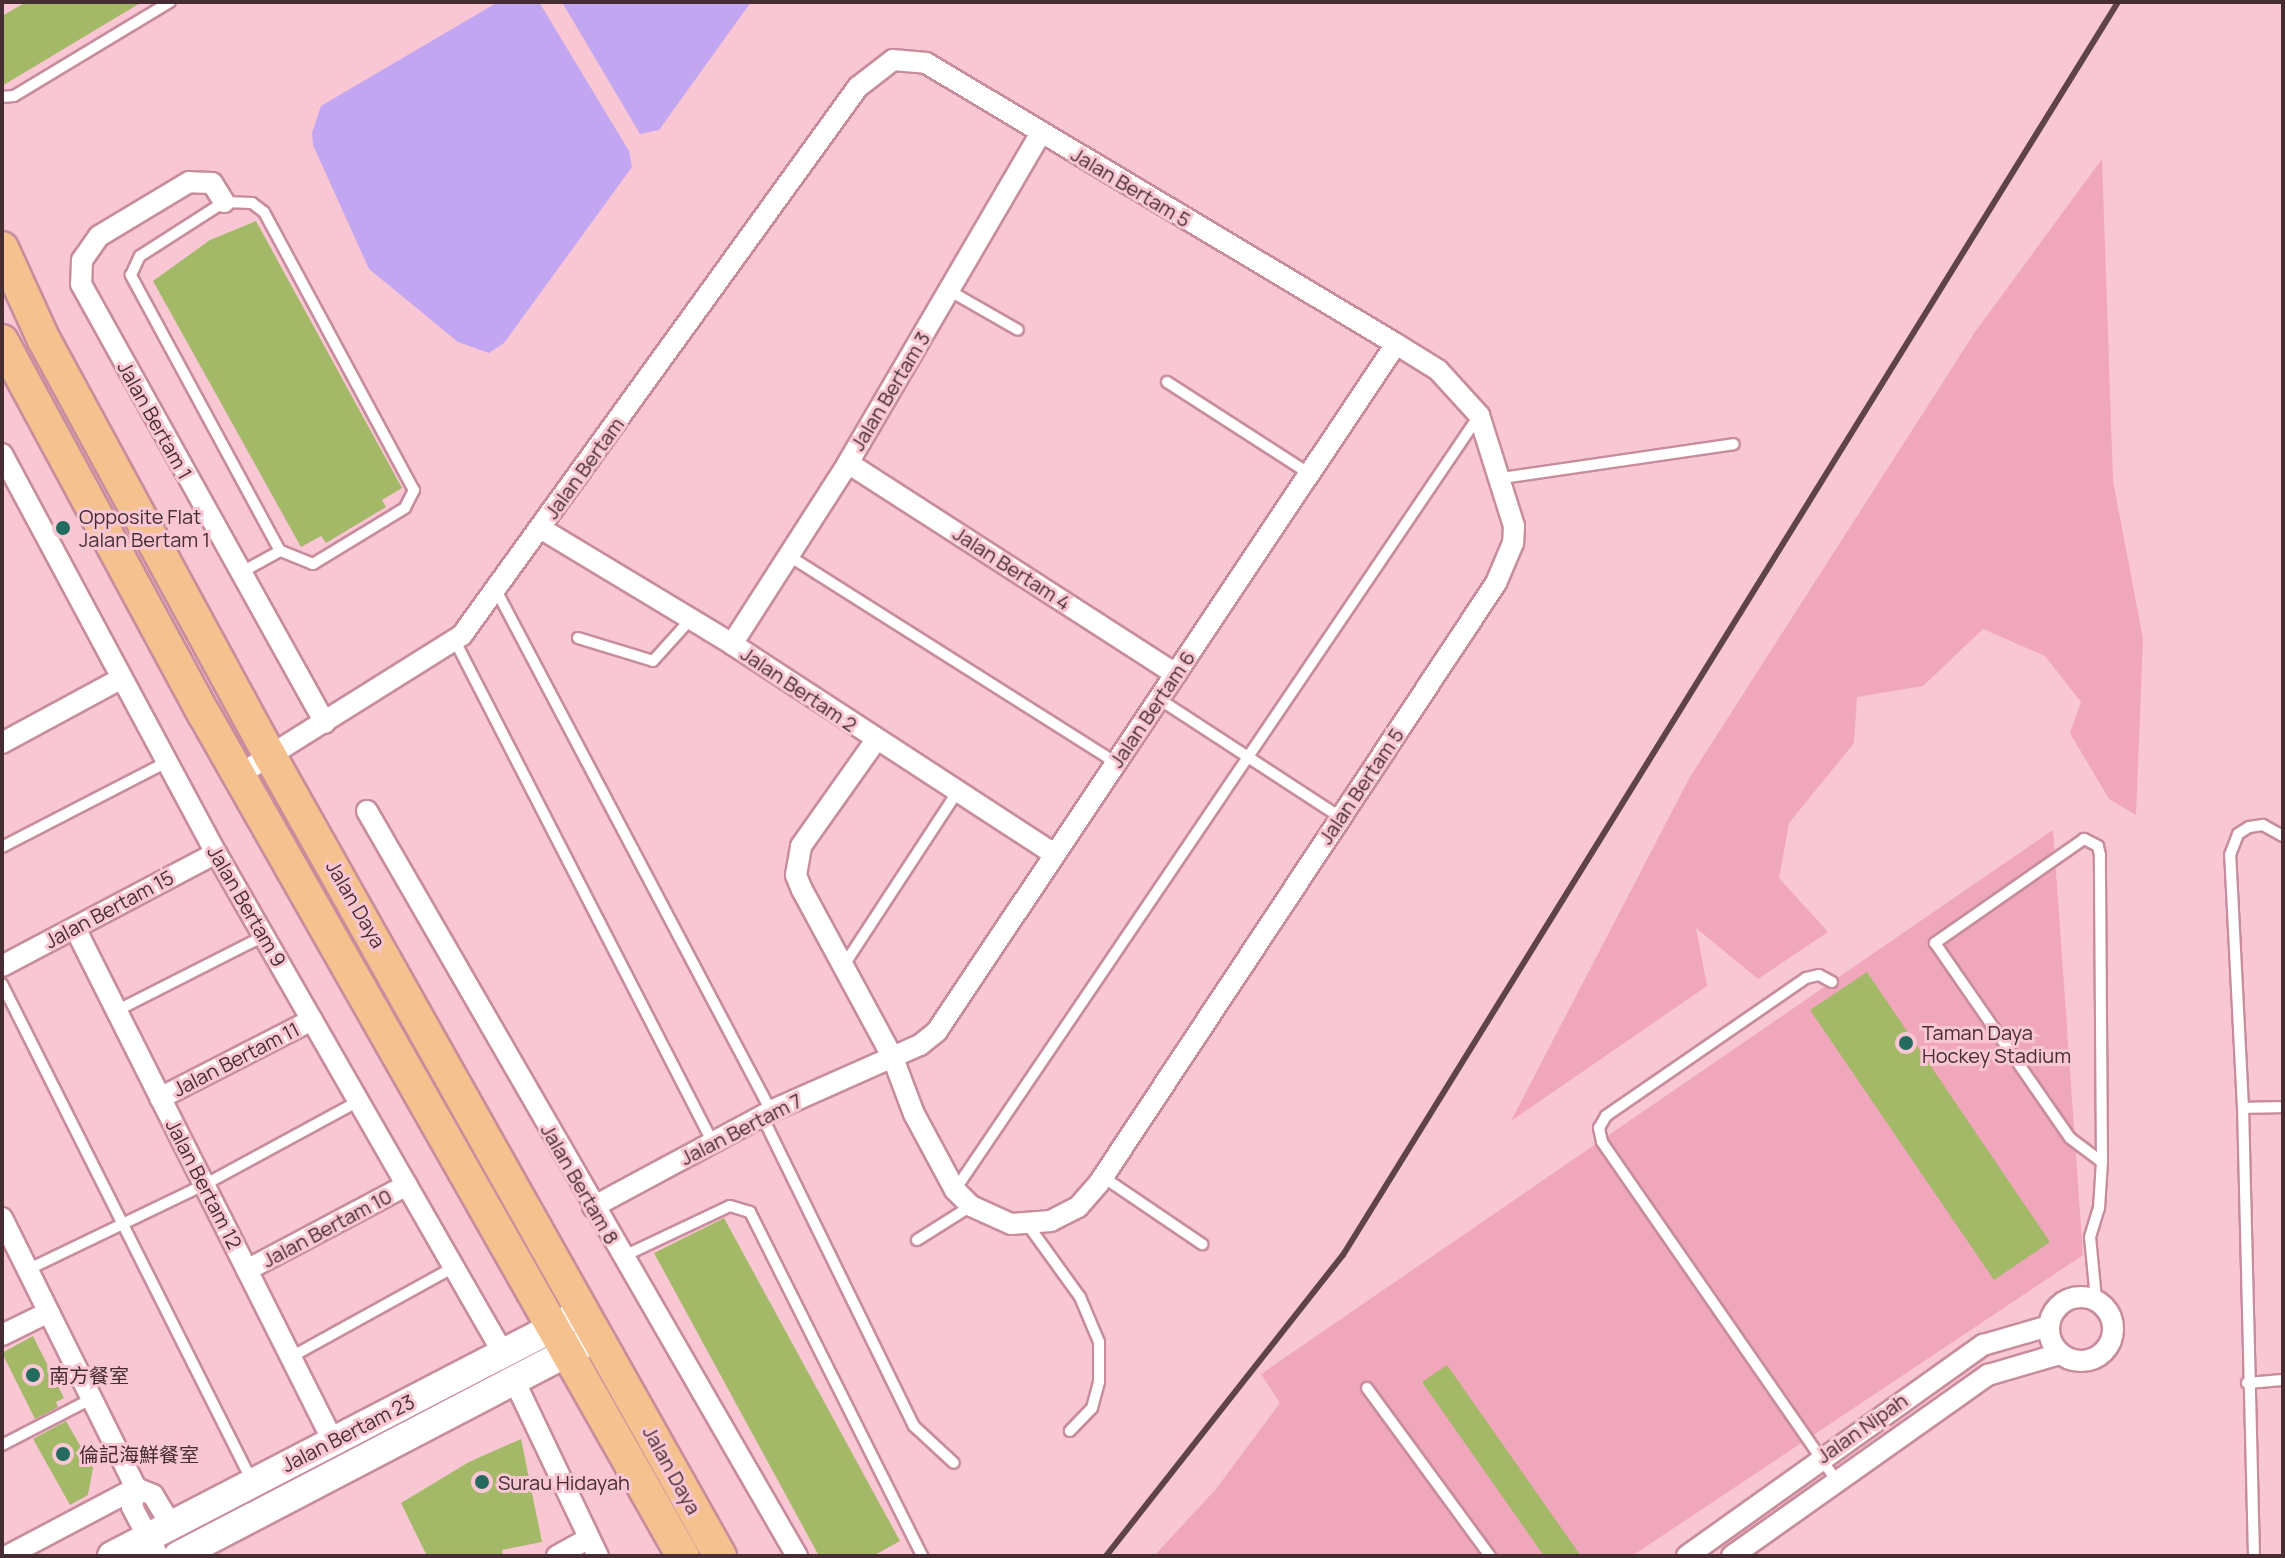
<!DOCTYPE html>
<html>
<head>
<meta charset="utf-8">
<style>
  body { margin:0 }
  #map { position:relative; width:2285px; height:1558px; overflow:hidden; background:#f9c6d3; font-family:Manrope,"Noto Sans SC",sans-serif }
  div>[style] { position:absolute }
  .green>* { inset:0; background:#f0a6bb }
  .water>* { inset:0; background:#c2a6f1 }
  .building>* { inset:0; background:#a4b968 }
  .roads { filter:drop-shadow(2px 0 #c88d9d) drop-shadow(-2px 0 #c88d9d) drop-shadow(0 2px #c88d9d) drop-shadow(0 -2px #c88d9d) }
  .lane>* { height:10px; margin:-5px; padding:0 5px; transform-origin:5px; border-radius:5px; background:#fff }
  .street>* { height:20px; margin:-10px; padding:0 10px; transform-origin:10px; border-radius:10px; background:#fff }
  .street>.ring { margin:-10px; padding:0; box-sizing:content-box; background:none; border:20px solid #fff; border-radius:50% }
  .secondary>* { height:28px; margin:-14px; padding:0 14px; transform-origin:14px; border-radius:14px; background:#fff }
  .primary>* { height:32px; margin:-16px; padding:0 16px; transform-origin:16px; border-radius:16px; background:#f5c18e }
  .rail>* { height:6px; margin:-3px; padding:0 3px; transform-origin:3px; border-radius:3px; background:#5f424a }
  .dots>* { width:22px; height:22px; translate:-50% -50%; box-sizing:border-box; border:4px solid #f9c6d3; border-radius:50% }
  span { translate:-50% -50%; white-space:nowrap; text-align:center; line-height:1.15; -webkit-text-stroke:6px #f9c6d3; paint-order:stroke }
  .street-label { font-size:20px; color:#462d34 }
  .poi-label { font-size:20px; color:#462d34 }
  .left { translate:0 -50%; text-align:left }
  .frame { position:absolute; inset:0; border:4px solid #462d34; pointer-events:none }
</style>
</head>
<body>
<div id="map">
  <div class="green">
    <i style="clip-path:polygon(2102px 159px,2113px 481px,2143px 639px,2136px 815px,2109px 799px,2070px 733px,2081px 702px,2045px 656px,1983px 629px,1923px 686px,1857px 697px,1854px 743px,1789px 823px,1779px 878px,1828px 932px,1758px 979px,1696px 928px,1707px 986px,1511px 1121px,1690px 777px,1975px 332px)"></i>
    <i style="clip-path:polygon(2053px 830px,2083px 1255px,1632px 1556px,1154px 1556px,1216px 1489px,1280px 1403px,1261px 1374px)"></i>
  </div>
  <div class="water">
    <i style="clip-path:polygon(498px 2px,539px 2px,629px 151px,632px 167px,504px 343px,489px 353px,458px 342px,369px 269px,313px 145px,312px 133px,321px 106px)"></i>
    <i style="clip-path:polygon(562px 2px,751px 2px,659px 130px,640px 134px)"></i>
  </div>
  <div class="building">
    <i style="clip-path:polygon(26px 2px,142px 2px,2px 86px,2px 16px)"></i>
    <i style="clip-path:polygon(256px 221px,402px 488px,382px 500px,386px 507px,326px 543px,321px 536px,301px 547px,153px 281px,210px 240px)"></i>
    <i style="clip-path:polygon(1867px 972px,2050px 1242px,1994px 1280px,1810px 1010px)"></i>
    <i style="clip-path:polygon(724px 1218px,900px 1541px,873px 1556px,819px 1556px,654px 1253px)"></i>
    <i style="clip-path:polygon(33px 1336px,64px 1398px,56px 1402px,58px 1407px,35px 1419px,2px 1353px)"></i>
    <i style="clip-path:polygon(1447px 1365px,1581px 1556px,1544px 1556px,1422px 1382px)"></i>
    <i style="clip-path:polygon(66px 1421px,93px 1468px,88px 1495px,70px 1505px,33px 1439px)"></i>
    <i style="clip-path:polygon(521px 1439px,542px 1542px,502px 1550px,503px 1556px,427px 1556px,401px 1503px,469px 1462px)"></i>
  </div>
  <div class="roads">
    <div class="lane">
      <i style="left:2px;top:97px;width:12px;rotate:-5deg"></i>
      <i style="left:14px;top:96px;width:182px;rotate:-31.1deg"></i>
      <i style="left:224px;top:202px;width:28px;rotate:2deg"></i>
      <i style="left:252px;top:203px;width:15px;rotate:37deg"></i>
      <i style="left:264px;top:212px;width:316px;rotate:61.7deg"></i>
      <i style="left:414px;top:490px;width:20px;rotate:117deg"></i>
      <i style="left:405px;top:508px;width:108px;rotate:148.7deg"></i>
      <i style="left:313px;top:564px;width:35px;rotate:-158deg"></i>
      <i style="left:280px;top:551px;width:314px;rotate:-118.4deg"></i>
      <i style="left:131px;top:275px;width:21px;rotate:-65deg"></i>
      <i style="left:140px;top:256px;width:100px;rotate:-32.7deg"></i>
      <i style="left:950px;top:291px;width:78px;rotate:29.8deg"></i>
      <i style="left:1167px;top:382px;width:170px;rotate:32.8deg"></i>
      <i style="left:1502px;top:478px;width:234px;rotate:-8.3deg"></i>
      <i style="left:789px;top:556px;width:386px;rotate:32.3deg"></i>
      <i style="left:240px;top:573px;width:46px;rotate:-28.8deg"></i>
      <i style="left:496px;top:590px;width:589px;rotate:62.17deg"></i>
      <i style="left:578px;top:638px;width:78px;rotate:17deg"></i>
      <i style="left:653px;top:661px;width:57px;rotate:-47.9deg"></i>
      <i style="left:455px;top:641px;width:564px;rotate:62.8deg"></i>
      <i style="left:1159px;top:699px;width:216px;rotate:33.1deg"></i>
      <i style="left:2px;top:847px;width:186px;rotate:-27.3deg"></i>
      <i style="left:844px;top:965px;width:208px;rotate:-56.8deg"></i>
      <i style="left:1832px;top:982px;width:15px;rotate:-152deg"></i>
      <i style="left:1819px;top:975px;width:13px;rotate:167deg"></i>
      <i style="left:1806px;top:978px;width:243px;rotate:145.4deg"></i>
      <i style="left:1606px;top:1116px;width:14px;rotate:120deg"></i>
      <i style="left:1599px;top:1128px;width:14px;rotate:78deg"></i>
      <i style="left:1602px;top:1142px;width:412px;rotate:55.3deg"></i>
      <i style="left:2px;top:984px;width:556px;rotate:63.3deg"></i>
      <i style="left:116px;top:1011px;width:166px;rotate:-26.9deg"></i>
      <i style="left:2243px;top:1108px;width:40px;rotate:-1.4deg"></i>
      <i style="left:762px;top:1116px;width:345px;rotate:63.9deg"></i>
      <i style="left:914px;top:1426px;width:54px;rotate:42.8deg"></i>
      <i style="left:1103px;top:1177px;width:120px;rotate:34.1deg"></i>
      <i style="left:955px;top:1190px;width:933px;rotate:-55.92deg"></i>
      <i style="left:1028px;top:1225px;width:89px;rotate:54.2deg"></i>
      <i style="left:1080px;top:1297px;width:49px;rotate:67.1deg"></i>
      <i style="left:1099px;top:1342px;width:40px;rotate:90deg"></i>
      <i style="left:1099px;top:1382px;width:27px;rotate:105deg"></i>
      <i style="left:1092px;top:1408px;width:32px;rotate:134deg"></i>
      <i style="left:917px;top:1240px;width:64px;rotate:-32.2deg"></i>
      <i style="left:624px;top:1256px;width:117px;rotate:-25.3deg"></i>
      <i style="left:730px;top:1206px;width:21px;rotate:17deg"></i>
      <i style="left:750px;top:1212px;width:385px;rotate:63.4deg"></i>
      <i style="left:27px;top:1270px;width:196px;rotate:-25.7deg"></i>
      <i style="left:204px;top:1185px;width:176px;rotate:-28.5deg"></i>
      <i style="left:2096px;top:1299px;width:62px;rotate:-95.5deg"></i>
      <i style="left:2090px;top:1237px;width:30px;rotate:-73deg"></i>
      <i style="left:2099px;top:1208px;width:46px;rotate:-86.3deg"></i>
      <i style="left:2102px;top:1162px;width:307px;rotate:-90.4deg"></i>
      <i style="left:2100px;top:855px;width:9px;rotate:-103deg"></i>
      <i style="left:2098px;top:846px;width:16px;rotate:-153deg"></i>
      <i style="left:2084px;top:839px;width:182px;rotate:145.1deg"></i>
      <i style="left:1935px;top:943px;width:237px;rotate:55.3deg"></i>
      <i style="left:2070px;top:1138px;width:40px;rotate:37deg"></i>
      <i style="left:291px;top:1357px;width:186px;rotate:-28.9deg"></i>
      <i style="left:2247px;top:1383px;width:36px;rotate:-5deg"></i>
      <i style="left:1367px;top:1388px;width:208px;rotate:53.8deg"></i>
      <i style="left:2px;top:1445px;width:100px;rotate:-27.3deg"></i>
      <i style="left:2254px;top:1556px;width:448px;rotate:-91.4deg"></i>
      <i style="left:2243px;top:1108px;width:253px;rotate:-92.9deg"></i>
      <i style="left:2230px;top:855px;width:22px;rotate:-69deg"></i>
      <i style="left:2238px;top:834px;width:13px;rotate:-32deg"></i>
      <i style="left:2249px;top:827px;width:14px;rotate:-8deg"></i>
      <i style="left:2263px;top:825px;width:23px;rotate:29deg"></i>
    </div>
    <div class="street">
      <i style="left:224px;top:202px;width:22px;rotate:-122deg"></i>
      <i style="left:212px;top:183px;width:23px;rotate:-178deg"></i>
      <i style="left:189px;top:182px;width:105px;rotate:149deg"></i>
      <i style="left:99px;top:236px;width:29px;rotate:125deg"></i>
      <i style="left:82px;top:260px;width:24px;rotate:92deg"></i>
      <i style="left:81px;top:284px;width:502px;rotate:60.93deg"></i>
      <i style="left:2px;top:454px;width:453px;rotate:61.8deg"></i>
      <i style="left:216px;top:853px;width:577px;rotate:60.14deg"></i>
      <i style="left:848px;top:463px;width:390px;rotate:32.8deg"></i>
      <i style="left:540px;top:528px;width:224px;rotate:31.1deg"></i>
      <i style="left:732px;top:644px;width:384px;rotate:33.1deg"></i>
      <i style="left:732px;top:644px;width:215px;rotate:-57.3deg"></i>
      <i style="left:848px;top:463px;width:382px;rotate:-59.7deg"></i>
      <i style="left:2px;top:743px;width:136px;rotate:-28.4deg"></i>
      <i style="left:239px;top:775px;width:263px;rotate:-32.1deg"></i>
      <i style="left:462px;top:635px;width:676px;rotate:-54.15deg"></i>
      <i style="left:858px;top:87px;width:44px;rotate:-37.6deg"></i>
      <i style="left:893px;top:60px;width:33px;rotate:5deg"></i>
      <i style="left:926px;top:63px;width:548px;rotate:30.87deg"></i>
      <i style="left:1396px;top:344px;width:49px;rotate:31.8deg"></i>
      <i style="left:1438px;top:370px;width:61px;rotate:47.7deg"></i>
      <i style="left:1479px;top:415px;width:116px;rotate:72.5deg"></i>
      <i style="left:1514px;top:526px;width:17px;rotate:93deg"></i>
      <i style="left:1513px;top:543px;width:43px;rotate:113deg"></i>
      <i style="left:1496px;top:583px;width:719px;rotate:123.49deg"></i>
      <i style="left:1099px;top:1183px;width:32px;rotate:131deg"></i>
      <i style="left:1078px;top:1207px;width:30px;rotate:153deg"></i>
      <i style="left:1051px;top:1221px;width:40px;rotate:175.7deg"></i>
      <i style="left:1011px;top:1224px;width:44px;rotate:-155.8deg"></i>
      <i style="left:971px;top:1206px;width:23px;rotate:-135deg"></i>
      <i style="left:955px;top:1190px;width:86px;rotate:-118.3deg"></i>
      <i style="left:914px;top:1114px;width:60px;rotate:-110.6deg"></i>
      <i style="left:893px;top:1058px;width:191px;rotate:-118.4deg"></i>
      <i style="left:802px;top:890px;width:16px;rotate:-112deg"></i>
      <i style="left:796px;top:875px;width:29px;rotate:-80deg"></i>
      <i style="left:801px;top:846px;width:130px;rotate:-54.7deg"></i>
      <i style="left:367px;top:811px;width:860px;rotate:60.01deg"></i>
      <i style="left:75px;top:928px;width:574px;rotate:63.3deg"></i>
      <i style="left:2px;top:966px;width:242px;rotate:-27.8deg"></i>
      <i style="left:160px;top:1098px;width:171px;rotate:-27.2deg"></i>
      <i style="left:593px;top:1207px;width:202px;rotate:-28.3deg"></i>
      <i style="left:771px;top:1111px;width:163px;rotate:-23.9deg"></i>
      <i style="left:920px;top:1045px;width:22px;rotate:-39deg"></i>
      <i style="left:937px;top:1031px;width:826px;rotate:-56.25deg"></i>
      <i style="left:2px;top:1218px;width:301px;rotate:63.6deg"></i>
      <i style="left:136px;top:1488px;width:19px;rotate:102deg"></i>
      <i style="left:132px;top:1507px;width:55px;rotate:62deg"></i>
      <i style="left:247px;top:1270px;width:181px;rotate:-28deg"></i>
      <i class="ring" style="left:2049px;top:1297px;width:44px;height:44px"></i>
      <i style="left:2px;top:1335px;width:52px;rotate:-26.1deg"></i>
      <i style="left:514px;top:1380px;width:195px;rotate:64.5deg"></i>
      <i style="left:136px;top:1488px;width:18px;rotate:22deg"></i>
      <i style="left:153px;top:1495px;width:35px;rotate:59deg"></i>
      <i style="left:7px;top:1556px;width:146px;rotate:-27.8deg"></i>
      <i style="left:557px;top:1556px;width:35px;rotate:-29deg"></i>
      <i style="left:1687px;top:1556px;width:364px;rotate:-35.5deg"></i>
      <i style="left:1983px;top:1345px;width:69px;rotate:-16.1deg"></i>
      <i style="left:1732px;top:1556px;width:314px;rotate:-35.3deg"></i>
      <i style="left:1988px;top:1375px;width:75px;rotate:-16.3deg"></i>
    </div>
    <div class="secondary">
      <i style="left:112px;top:1556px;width:519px;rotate:-27.4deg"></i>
      <i style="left:178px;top:1556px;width:462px;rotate:-27.6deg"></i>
    </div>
    <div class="primary">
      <i style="left:2px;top:248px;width:99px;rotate:65.5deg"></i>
      <i style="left:43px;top:338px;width:476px;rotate:61.5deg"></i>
      <i style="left:270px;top:756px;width:918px;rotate:60.64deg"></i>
      <i style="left:2px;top:341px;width:424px;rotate:61.6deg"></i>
      <i style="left:204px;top:714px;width:969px;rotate:60.37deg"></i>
    </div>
  </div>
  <div class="rail">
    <i style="left:1106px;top:1556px;width:383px;rotate:-51.8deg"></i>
    <i style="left:1343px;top:1255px;width:1473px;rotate:-58.26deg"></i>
  </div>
  <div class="dots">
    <i style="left:63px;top:528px;background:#236a5f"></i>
    <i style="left:1906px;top:1043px;background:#236a5f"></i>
    <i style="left:33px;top:1375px;background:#236a5f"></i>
    <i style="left:63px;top:1454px;background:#236a5f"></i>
    <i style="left:482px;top:1482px;background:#236a5f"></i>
  </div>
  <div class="street-label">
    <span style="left:1131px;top:187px;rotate:31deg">Jalan Bertam 5</span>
    <span style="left:890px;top:391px;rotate:-59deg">Jalan Bertam 3</span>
    <span style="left:155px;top:420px;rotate:61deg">Jalan Bertam 1</span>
    <span style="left:584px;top:468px;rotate:-54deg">Jalan Bertam</span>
    <span style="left:1012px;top:568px;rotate:33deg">Jalan Bertam 4</span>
    <span style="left:799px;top:689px;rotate:34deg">Jalan Bertam 2</span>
    <span style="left:1152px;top:709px;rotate:-56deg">Jalan Bertam 6</span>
    <span style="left:1361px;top:786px;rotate:-56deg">Jalan Bertam 5</span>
    <span style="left:356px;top:904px;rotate:60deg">Jalan Daya</span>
    <span style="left:247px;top:906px;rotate:60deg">Jalan Bertam 9</span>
    <span style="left:109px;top:909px;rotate:-28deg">Jalan Bertam 15</span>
    <span style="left:236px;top:1059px;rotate:-27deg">Jalan Bertam 11</span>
    <span style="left:741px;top:1129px;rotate:-27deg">Jalan Bertam 7</span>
    <span style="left:204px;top:1184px;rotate:63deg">Jalan Bertam 12</span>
    <span style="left:580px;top:1184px;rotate:60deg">Jalan Bertam 8</span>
    <span style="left:327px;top:1228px;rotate:-28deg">Jalan Bertam 10</span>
    <span style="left:1862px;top:1428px;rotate:-35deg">Jalan Nipah</span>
    <span style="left:348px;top:1433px;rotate:-27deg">Jalan Bertam 23</span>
    <span style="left:672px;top:1470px;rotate:61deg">Jalan Daya</span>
  </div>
  <div class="poi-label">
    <span class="left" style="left:79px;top:528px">Opposite Flat<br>Jalan Bertam 1</span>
    <span class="left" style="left:1922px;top:1044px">Taman Daya<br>Hockey Stadium</span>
    <span class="left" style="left:49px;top:1375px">南方餐室</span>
    <span class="left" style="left:79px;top:1454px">倫記海鮮餐室</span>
    <span class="left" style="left:498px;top:1482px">Surau Hidayah</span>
  </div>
  <div class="frame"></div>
</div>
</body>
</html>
